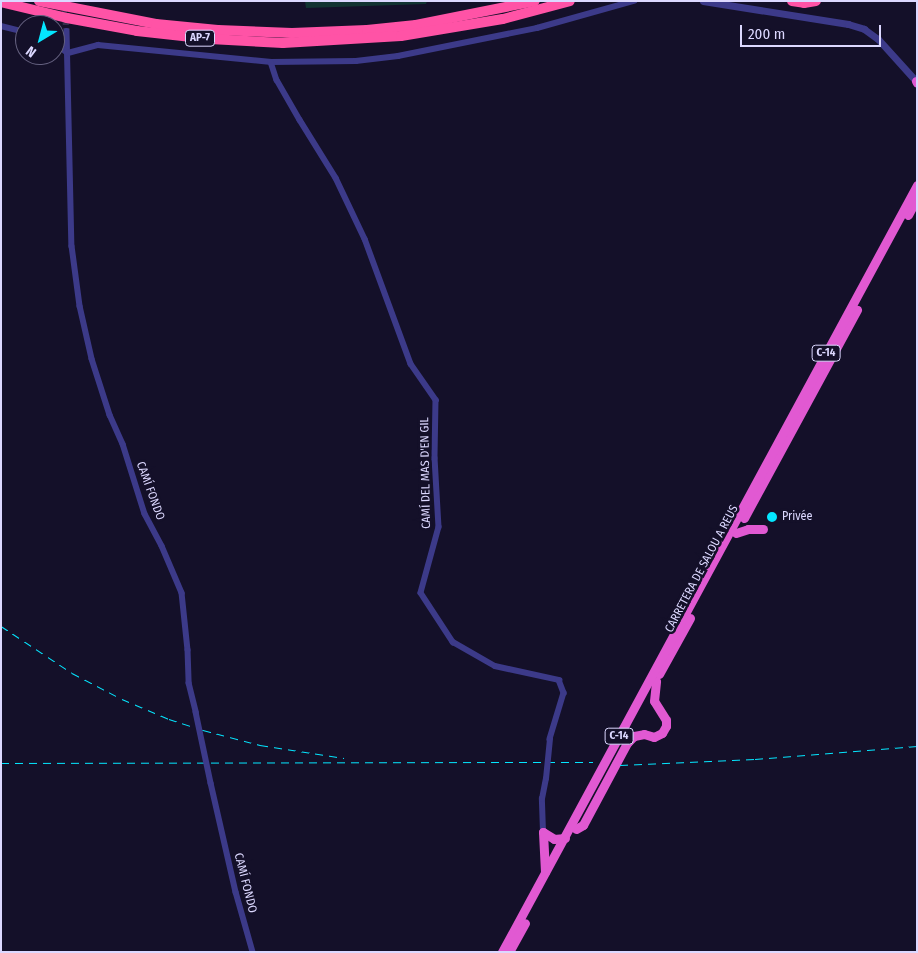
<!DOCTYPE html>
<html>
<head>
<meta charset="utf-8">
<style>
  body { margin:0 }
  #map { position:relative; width:918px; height:953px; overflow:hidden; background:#141029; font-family:"Fira Sans Condensed",sans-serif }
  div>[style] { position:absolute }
  .green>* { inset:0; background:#123432 }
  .minor-tunnel>* { height:5.5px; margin-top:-2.75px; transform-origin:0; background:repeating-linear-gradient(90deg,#322e49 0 5.5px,transparent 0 8.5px) }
  .minor>* { height:5.5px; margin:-2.75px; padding:0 2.75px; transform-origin:2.75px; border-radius:2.75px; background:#3c3a89 }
  .tertiary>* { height:7px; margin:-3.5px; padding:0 3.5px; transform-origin:3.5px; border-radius:3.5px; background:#3c3a89 }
  .trunk>* { height:9px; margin:-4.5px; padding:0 4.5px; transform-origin:4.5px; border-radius:4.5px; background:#e159d2 }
  .motorway>* { height:10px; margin:-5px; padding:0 5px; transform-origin:5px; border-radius:5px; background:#ff53a6 }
  .rail>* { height:1px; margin-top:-0.5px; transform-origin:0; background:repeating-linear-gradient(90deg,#04e6ff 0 8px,transparent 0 14px) }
  .minor-bridge>* { height:5.5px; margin:-2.75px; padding:0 2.75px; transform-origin:2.75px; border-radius:2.75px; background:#3c3a89 }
  .dots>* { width:14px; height:14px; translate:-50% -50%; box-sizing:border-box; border:2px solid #141029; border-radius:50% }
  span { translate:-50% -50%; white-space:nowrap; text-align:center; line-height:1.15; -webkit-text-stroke:5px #141029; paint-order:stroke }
  .shield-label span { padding:1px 4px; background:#141029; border:1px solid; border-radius:4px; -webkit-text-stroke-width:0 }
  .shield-label { font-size:11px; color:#dcd8ff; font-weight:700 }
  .street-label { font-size:12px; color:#dcd8ff }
  .poi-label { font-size:12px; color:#dcd8ff }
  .left { translate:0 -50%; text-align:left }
  .frame { position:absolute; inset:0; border:2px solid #dcd8ff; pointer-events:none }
  .north { position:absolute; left:15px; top:15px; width:50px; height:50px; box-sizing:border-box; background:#141029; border:1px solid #64607f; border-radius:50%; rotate:217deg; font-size:14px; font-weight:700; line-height:20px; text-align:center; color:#dcd8ff }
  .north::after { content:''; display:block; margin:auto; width:18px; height:22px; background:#04e6ff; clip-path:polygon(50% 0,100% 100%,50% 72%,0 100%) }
  .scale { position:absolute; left:740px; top:25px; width:141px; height:22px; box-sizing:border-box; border:2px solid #dcd8ff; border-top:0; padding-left:6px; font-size:15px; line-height:18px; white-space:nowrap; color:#dcd8ff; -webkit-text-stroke:4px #141029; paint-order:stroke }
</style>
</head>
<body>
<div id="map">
  <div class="green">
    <i style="clip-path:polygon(305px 1px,427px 1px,426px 4px,306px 8px)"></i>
  </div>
  <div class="minor-tunnel">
    <i style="left:63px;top:3px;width:28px;rotate:82deg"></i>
  </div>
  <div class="minor">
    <i style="left:1px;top:26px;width:25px;rotate:14deg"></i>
    <i style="left:67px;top:31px;width:215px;rotate:88.7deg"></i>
    <i style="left:72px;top:246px;width:61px;rotate:82.4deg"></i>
    <i style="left:80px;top:306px;width:54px;rotate:77.2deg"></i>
    <i style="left:92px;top:359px;width:59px;rotate:72.2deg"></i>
    <i style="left:110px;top:415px;width:32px;rotate:66deg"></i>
    <i style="left:123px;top:444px;width:73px;rotate:72.6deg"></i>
    <i style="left:145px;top:514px;width:36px;rotate:62deg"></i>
    <i style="left:162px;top:546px;width:51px;rotate:66.9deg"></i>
    <i style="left:182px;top:593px;width:57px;rotate:84deg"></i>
    <i style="left:188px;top:650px;width:33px;rotate:88deg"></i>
    <i style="left:189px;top:683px;width:30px;rotate:76deg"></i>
    <i style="left:55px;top:43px;width:16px;rotate:38deg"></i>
    <i style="left:68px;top:53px;width:31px;rotate:-15deg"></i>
    <i style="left:98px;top:45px;width:174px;rotate:5.6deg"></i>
    <i style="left:271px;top:62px;width:85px;rotate:-0.7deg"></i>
    <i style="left:356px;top:61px;width:42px;rotate:-6.8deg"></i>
    <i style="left:398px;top:56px;width:142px;rotate:-11.4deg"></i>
    <i style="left:537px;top:28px;width:101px;rotate:-15.6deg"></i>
    <i style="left:271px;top:62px;width:19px;rotate:72deg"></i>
    <i style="left:277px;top:80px;width:46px;rotate:60.1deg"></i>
    <i style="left:300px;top:120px;width:68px;rotate:58.2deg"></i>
    <i style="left:336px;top:178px;width:68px;rotate:64.6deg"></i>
    <i style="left:365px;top:239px;width:133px;rotate:69.8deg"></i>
    <i style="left:411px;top:364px;width:44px;rotate:55.2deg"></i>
    <i style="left:436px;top:400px;width:58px;rotate:91deg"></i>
    <i style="left:435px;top:458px;width:69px;rotate:86.7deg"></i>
    <i style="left:439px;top:527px;width:68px;rotate:105.3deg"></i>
    <i style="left:421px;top:593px;width:59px;rotate:56.9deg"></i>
    <i style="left:453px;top:642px;width:48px;rotate:29.7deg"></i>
    <i style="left:495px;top:666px;width:66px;rotate:12.3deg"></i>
    <i style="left:559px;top:680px;width:14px;rotate:69deg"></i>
    <i style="left:564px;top:693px;width:48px;rotate:106.9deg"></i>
    <i style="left:211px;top:783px;width:112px;rotate:77.1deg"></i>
    <i style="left:236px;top:892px;width:62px;rotate:74.2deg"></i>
    <i style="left:543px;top:832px;width:33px;rotate:-92deg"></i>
    <i style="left:542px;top:799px;width:20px;rotate:-79deg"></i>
  </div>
  <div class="tertiary">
    <i style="left:703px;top:1px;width:147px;rotate:9deg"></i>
    <i style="left:848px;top:24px;width:17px;rotate:17deg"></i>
    <i style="left:864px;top:29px;width:17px;rotate:36deg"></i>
    <i style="left:878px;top:39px;width:57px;rotate:47.9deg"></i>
  </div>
  <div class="trunk">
    <i style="left:916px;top:81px;width:2px;rotate:63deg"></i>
    <i style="left:908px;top:215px;width:19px;rotate:-62deg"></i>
    <i style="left:744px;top:518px;width:237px;rotate:-61.5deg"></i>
    <i style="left:736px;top:533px;width:13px;rotate:-18deg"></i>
    <i style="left:748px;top:529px;width:15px"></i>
    <i style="left:659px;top:674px;width:64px;rotate:-61deg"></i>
    <i style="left:576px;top:829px;width:8px;rotate:-30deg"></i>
    <i style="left:583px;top:825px;width:93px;rotate:-61.8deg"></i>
    <i style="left:627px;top:743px;width:10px;rotate:-45deg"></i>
    <i style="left:634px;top:736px;width:10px;rotate:-11deg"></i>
    <i style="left:644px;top:734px;width:10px;rotate:17deg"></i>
    <i style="left:654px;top:737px;width:9px;rotate:-27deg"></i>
    <i style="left:662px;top:733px;width:8px;rotate:-60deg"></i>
    <i style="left:666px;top:726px;width:6px;rotate:-90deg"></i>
    <i style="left:666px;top:720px;width:22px;rotate:-122deg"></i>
    <i style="left:654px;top:701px;width:20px;rotate:-84deg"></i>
    <i style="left:543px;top:832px;width:40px;rotate:87.1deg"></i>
    <i style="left:543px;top:832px;width:13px;rotate:32deg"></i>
    <i style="left:554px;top:839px;width:11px;rotate:-5deg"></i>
    <i style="left:502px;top:952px;width:872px;rotate:-61.58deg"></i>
    <i style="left:509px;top:952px;width:33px;rotate:-61deg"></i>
  </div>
  <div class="motorway">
    <i style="left:39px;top:1px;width:119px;rotate:11.1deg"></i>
    <i style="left:156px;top:24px;width:62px;rotate:5.5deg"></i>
    <i style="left:218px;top:30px;width:74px;rotate:2.3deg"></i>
    <i style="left:292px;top:33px;width:75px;rotate:-2.3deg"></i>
    <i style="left:367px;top:30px;width:49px;rotate:-5.8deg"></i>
    <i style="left:416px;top:25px;width:121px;rotate:-11.4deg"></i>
    <i style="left:792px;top:1px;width:12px;rotate:9deg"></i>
    <i style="left:804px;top:3px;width:12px;rotate:-9deg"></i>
    <i style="left:1px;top:2px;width:68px;rotate:13.6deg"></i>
    <i style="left:67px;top:18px;width:71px;rotate:10.5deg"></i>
    <i style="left:137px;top:31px;width:73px;rotate:6.3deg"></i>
    <i style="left:210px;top:39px;width:73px;rotate:3.1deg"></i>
    <i style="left:283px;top:43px;width:118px;rotate:-3.4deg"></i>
    <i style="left:401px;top:36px;width:103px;rotate:-9.5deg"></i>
    <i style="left:503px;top:19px;width:69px;rotate:-15deg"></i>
  </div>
  <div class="rail">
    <i style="left:1px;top:626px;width:85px;rotate:33.5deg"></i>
    <i style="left:72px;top:673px;width:56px;rotate:27.5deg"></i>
    <i style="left:122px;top:699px;width:51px;rotate:23.1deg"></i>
    <i style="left:169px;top:719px;width:36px;rotate:18deg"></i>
    <i style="left:203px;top:730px;width:59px;rotate:14.7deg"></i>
    <i style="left:260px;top:745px;width:85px;rotate:8.8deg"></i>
    <i style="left:1px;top:763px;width:592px;rotate:-0.1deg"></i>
    <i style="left:620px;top:765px;width:135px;rotate:-2.5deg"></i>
    <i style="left:755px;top:759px;width:163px;rotate:-4.6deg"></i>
  </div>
  <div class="minor-bridge">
    <i style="left:196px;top:712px;width:73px;rotate:78.1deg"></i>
    <i style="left:546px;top:779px;width:40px;rotate:-84.3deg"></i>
  </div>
  <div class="dots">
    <i style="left:772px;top:517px;background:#04e6ff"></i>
  </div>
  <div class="shield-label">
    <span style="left:200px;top:38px">AP-7</span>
    <span style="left:826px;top:353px">C-14</span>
    <span style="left:619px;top:736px">C-14</span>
  </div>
  <div class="street-label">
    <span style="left:426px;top:473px;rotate:-91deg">CAMÍ DEL MAS D'EN GIL</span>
    <span style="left:150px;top:491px;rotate:70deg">CAMÍ FONDO</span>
    <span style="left:702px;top:569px;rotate:-62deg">CARRETERA DE SALOU A REUS</span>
    <span style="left:245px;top:883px;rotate:76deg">CAMÍ FONDO</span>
  </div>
  <div class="poi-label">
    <span class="left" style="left:782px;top:517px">Privée</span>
  </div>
  <div class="frame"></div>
  <div class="north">N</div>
  <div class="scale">200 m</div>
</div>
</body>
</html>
